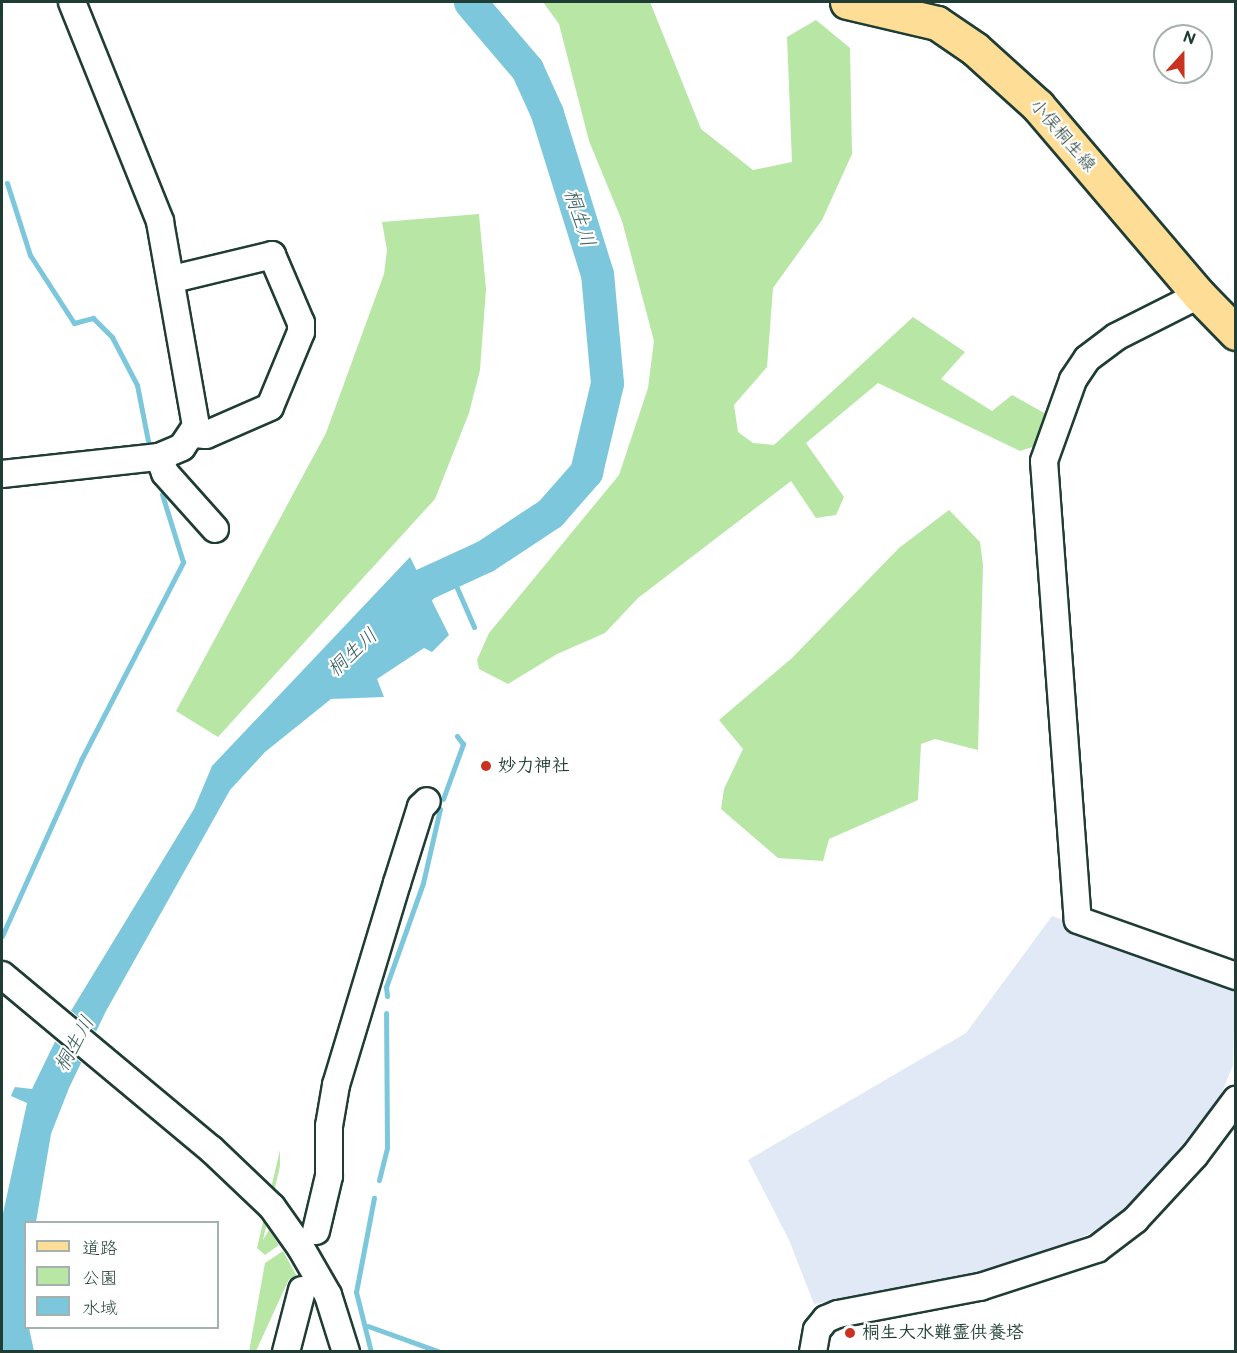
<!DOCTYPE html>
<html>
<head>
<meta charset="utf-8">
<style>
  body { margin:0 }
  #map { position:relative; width:1237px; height:1353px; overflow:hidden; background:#fff; font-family:"Balsamiq Sans","Klee One",sans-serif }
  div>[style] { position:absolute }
  .built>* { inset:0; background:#e1e8f6 }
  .green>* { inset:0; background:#b7e6a5 }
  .water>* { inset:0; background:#7cc7dc }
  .pier>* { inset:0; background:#fff }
  .stream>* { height:5px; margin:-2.5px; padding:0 2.5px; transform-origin:2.5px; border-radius:2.5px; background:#7cc7dc }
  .river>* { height:33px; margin:-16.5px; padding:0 16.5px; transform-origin:16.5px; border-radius:16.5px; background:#7cc7dc }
  .roads { filter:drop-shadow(2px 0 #1f3d34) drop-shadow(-2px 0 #1f3d34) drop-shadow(0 2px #1f3d34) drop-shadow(0 -2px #1f3d34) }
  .minor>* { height:26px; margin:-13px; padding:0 13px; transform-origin:13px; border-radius:13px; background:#fff }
  .major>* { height:33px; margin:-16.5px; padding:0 16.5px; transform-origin:16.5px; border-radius:16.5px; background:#fedd96 }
  .dots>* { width:16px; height:16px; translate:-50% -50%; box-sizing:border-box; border:3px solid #fff; border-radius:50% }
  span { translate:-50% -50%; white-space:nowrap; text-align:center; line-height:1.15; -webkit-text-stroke:4.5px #fff; paint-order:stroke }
  .street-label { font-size:18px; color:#1f3d34 }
  .poi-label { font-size:18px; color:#1f3d34; font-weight:700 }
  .left { translate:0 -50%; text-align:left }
  .water-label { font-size:20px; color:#36605e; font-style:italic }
  .frame { position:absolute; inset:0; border:3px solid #1f3d34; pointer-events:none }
  .legend { position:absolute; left:24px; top:1221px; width:195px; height:108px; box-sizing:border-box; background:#fff; border:2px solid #a5b1ae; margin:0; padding:8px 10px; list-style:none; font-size:18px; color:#1f3d34 }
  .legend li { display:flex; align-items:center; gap:12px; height:30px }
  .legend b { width:30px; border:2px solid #a5b1ae }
  .north { position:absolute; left:1153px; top:24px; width:60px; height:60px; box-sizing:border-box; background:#fff; border:2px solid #a5b1ae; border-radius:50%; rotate:21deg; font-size:16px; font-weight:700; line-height:24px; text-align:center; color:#1f3d34 }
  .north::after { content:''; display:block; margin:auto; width:21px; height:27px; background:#c8321e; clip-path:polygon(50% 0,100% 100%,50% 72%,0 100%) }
</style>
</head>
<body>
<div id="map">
  <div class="built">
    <i style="clip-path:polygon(1052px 916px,1235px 985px,1233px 1065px,1218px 1102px,1131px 1205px,1106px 1227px,1019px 1263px,943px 1285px,814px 1304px,789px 1240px,748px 1160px,966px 1033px)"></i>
  </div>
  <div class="green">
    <i style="clip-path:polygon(543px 2px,650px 2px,701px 129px,753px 170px,792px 162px,787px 37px,816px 20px,850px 48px,852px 154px,822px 220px,773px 288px,767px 367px,734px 405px,738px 432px,753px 443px,774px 445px,913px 317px,965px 352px,941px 379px,992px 411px,1012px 395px,1048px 415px,1042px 444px,1020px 451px,878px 383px,806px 443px,844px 497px,836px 515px,816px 518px,791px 481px,638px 598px,605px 633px,557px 654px,508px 684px,479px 669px,477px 660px,489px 633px,619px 475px,648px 388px,654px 341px,622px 221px,589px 141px,559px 24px)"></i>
    <i style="clip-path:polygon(479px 214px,486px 289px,480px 370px,469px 413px,435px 499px,218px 737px,176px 711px,326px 433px,384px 274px,387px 250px,382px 222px)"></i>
    <i style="clip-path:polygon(949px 510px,980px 542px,983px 565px,978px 750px,935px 739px,921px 744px,918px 800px,829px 839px,823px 861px,778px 858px,721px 809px,724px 789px,743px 749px,719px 720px,792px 658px,899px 548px)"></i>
    <i style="clip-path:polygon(280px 1150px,280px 1166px,263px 1240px,269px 1230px,279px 1245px,265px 1255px,257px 1248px)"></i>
    <i style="clip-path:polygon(283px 1251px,307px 1295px,289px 1279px,256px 1351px,249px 1352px,265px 1263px)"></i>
  </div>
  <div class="water">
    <i style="clip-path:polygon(410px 557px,449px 635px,432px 652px,424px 648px,377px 679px,384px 697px,331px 699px,265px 752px,230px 790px,106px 1011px,69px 1088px,51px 1134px,36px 1222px,26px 1222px,26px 1328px,29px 1328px,34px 1351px,2px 1352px,2px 1218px,27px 1103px,11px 1096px,13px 1091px,15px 1087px,32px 1089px,66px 1019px,194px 809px,212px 766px)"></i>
  </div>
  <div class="pier">
    <i style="clip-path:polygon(69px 1009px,99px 1034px,84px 1065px,52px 1039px)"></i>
  </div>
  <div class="stream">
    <i style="left:7px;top:183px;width:76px;rotate:72.3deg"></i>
    <i style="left:30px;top:255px;width:81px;rotate:57.1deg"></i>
    <i style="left:74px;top:323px;width:20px;rotate:-15deg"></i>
    <i style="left:93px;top:318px;width:27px;rotate:45deg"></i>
    <i style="left:112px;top:337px;width:54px;rotate:62.5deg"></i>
    <i style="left:137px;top:385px;width:62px;rotate:78.9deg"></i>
    <i style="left:450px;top:572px;width:60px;rotate:66.4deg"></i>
    <i style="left:443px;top:799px;width:59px;rotate:-70deg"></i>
    <i style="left:463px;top:744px;width:10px;rotate:-127deg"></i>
    <i style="left:2px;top:936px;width:193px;rotate:-65.8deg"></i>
    <i style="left:81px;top:760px;width:223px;rotate:-62.7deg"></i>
    <i style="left:183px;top:562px;width:71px;rotate:-107.2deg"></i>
    <i style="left:387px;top:996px;width:9px;rotate:-96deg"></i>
    <i style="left:386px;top:987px;width:110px;rotate:-70.4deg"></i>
    <i style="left:423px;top:883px;width:76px;rotate:-77.1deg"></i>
    <i style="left:379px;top:1180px;width:34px;rotate:-76deg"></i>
    <i style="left:387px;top:1147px;width:134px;rotate:-90.4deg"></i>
    <i style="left:368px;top:1326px;width:77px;rotate:19.9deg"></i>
    <i style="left:371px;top:1352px;width:62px;rotate:-104deg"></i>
    <i style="left:356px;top:1292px;width:96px;rotate:-79.2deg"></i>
  </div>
  <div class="river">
    <i style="left:392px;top:616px;width:45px;rotate:-45deg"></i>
    <i style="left:424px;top:584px;width:67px;rotate:-24.7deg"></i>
    <i style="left:485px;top:556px;width:78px;rotate:-33.5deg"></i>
    <i style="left:550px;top:513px;width:55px;rotate:-48.7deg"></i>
    <i style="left:586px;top:472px;width:91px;rotate:-76.7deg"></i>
    <i style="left:607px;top:383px;width:109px;rotate:-95.2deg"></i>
    <i style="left:597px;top:274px;width:169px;rotate:-107.3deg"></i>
    <i style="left:547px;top:113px;width:48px;rotate:-114.4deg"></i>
    <i style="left:527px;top:69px;width:88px;rotate:-130.4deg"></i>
  </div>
  <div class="roads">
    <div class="minor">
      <i style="left:173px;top:279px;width:102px;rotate:-13.6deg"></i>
      <i style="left:272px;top:255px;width:74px;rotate:66.9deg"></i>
      <i style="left:301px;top:323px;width:9px;rotate:90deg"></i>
      <i style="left:301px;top:332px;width:81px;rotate:112.5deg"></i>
      <i style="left:270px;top:407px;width:70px;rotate:156.4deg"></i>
      <i style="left:206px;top:435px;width:12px;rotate:-175deg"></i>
      <i style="left:1199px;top:295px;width:93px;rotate:153.2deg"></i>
      <i style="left:1116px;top:337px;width:36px;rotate:143deg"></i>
      <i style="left:1087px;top:359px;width:25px;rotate:124deg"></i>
      <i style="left:1073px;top:380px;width:86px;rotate:109.7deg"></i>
      <i style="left:1044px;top:461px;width:460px;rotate:85.8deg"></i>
      <i style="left:1078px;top:920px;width:168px;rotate:19.5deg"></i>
      <i style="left:159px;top:457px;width:17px;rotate:69deg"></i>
      <i style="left:165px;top:473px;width:75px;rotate:48.2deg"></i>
      <i style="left:2px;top:474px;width:158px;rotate:-6.2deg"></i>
      <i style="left:159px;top:457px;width:25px;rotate:-23deg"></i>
      <i style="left:182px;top:447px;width:25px;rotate:-56deg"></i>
      <i style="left:196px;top:426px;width:208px;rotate:-100deg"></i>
      <i style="left:160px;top:221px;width:236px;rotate:-111.9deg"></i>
      <i style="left:2px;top:975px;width:272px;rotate:39.8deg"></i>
      <i style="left:211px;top:1149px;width:84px;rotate:43.6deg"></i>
      <i style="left:272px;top:1207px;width:50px;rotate:54.7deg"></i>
      <i style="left:301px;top:1248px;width:54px;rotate:60.1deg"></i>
      <i style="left:328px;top:1295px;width:60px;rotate:72.5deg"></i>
      <i style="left:316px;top:1231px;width:57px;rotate:-76.7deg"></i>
      <i style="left:329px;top:1176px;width:50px;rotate:-90deg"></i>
      <i style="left:329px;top:1126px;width:42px;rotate:-80.3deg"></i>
      <i style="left:336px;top:1085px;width:211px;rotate:-73.2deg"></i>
      <i style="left:397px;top:883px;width:80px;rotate:-72.5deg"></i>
      <i style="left:421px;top:807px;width:8px;rotate:-45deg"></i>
      <i style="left:286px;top:1352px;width:64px;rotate:-75.5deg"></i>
      <i style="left:813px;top:1352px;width:22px;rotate:-80deg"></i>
      <i style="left:817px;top:1330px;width:14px;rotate:-51deg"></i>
      <i style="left:826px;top:1319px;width:13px;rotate:-23deg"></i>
      <i style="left:838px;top:1314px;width:145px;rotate:-10.8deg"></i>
      <i style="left:980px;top:1287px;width:123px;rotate:-18deg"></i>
      <i style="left:1097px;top:1249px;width:48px;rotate:-37.3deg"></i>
      <i style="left:1135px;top:1220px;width:88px;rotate:-47.3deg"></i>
      <i style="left:1195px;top:1155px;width:69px;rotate:-53.3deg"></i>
    </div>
    <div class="major">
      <i style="left:847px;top:2px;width:92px;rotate:13.1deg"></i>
      <i style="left:937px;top:23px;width:46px;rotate:34.4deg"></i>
      <i style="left:975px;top:49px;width:85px;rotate:42.1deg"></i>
      <i style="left:1038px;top:106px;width:248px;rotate:49.6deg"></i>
      <i style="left:1199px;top:295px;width:53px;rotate:45.8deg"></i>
    </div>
  </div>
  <div class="dots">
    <i style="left:486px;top:766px;background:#c8321e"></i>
    <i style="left:850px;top:1333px;background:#c8321e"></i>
  </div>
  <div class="street-label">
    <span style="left:1062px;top:136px;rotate:49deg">小俣桐生線</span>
  </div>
  <div class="poi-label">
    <span class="left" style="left:498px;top:766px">妙力神社</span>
    <span class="left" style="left:862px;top:1333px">桐生大水難霊供養塔</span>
  </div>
  <div class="water-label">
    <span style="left:579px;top:218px;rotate:72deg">桐生川</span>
    <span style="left:353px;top:653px;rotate:-43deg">桐生川</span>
    <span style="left:75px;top:1044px;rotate:-61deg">桐生川</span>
  </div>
  <div class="frame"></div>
  <ul class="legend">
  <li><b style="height:8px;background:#fedd96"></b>道路</li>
  <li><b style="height:16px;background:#b7e6a5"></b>公園</li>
  <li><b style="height:16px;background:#7cc7dc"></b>水域</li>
  </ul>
  <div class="north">N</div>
</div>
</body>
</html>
